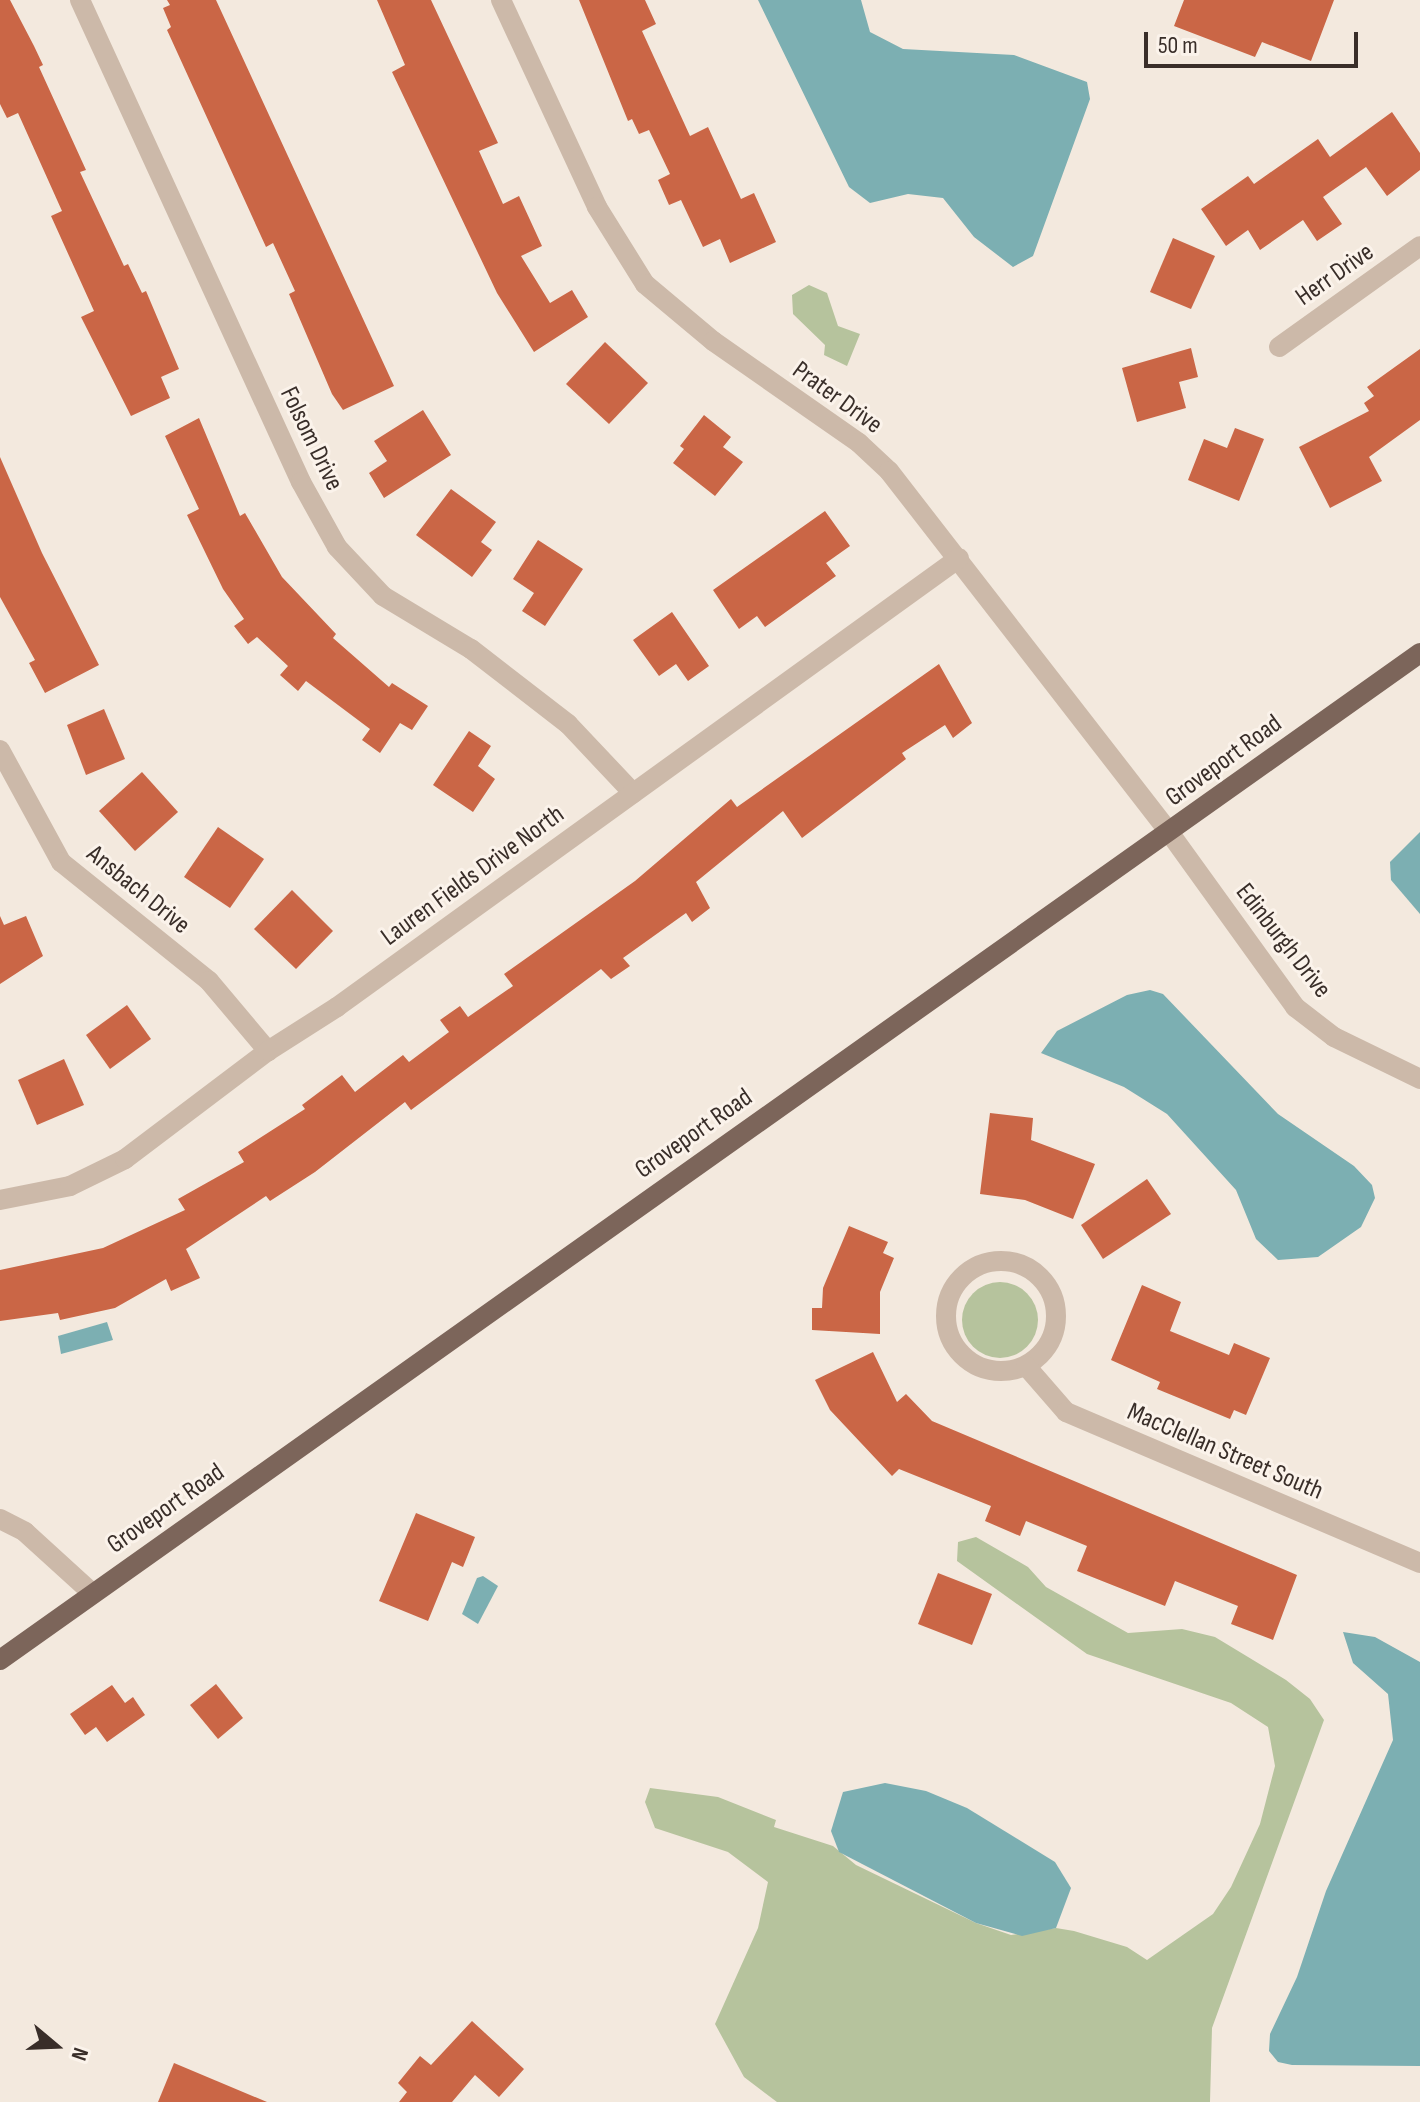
<!DOCTYPE html>
<html>
<head>
<meta charset="utf-8">
<style>
  body { margin:0 }
  #map { position:relative; width:1420px; height:2102px; overflow:hidden; background:#f3e9de; font-family:"Sofia Sans Condensed",sans-serif }
  div>[style] { position:absolute }
  .green>* { inset:0; background:#b6c39d }
  .round { border-radius:50% }
  .water>* { inset:0; background:#7cafb2 }
  .building>* { inset:0; background:#ca6646 }
  .minor>* { height:20px; margin:-10px; padding:0 10px; transform-origin:10px; border-radius:10px; background:#ccb9a9 }
  .minor>.ring { margin:-10px; padding:0; box-sizing:content-box; background:none; border:20px solid #ccb9a9; border-radius:50% }
  .major>* { height:20px; margin:-10px; padding:0 10px; transform-origin:10px; border-radius:10px; background:#7c655a }
  span { translate:-50% -50%; white-space:nowrap; text-align:center; line-height:1.15; -webkit-text-stroke:6px #fbf3eb; paint-order:stroke }
  .street-label { font-size:26px; color:#392e29 }
  .north { position:absolute; left:16px; top:2006px; width:80px; height:80px; -webkit-text-stroke:6px #fbf3eb; paint-order:stroke; rotate:109deg; font-size:22px; font-weight:700; line-height:32px; text-align:center; color:#392e29 }
  .north::after { content:''; display:block; margin:auto; width:28px; height:36px; background:#392e29; clip-path:polygon(50% 0,100% 100%,50% 72%,0 100%) }
  .scale { position:absolute; left:1144px; top:32px; width:214px; height:36px; box-sizing:border-box; border:4px solid #392e29; border-top:0; padding-left:10px; font-size:24px; line-height:28px; white-space:nowrap; color:#392e29; -webkit-text-stroke:6px #fbf3eb; paint-order:stroke }
</style>
</head>
<body>
<div id="map">
  <div class="green">
    <i style="clip-path:polygon(809px 285px,827px 293px,838px 326px,860px 334px,847px 366px,824px 355px,825px 345px,793px 314px,792px 295px)"></i>
    <i class="round" style="left:962px;top:1282px;width:76px;height:76px"></i>
    <i style="clip-path:polygon(976px 1537px,1028px 1567px,1046px 1587px,1128px 1633px,1182px 1629px,1215px 1637px,1286px 1680px,1310px 1699px,1324px 1720px,1212px 2028px,1210px 2102px,777px 2102px,744px 2077px,715px 2024px,758px 1928px,768px 1882px,728px 1852px,655px 1828px,645px 1802px,650px 1788px,718px 1797px,776px 1820px,774px 1827px,833px 1846px,856px 1865px,976px 1923px,1011px 1935px,1056px 1928px,1074px 1931px,1127px 1947px,1147px 1960px,1213px 1914px,1231px 1887px,1260px 1824px,1275px 1766px,1268px 1727px,1231px 1703px,1087px 1654px,957px 1561px,958px 1542px)"></i>
  </div>
  <div class="water">
    <i style="clip-path:polygon(758px 0,861px 0,870px 32px,903px 49px,1014px 55px,1087px 82px,1090px 99px,1033px 256px,1013px 267px,974px 237px,943px 198px,908px 194px,870px 203px,849px 187px)"></i>
    <i style="clip-path:polygon(1420px 832px,1420px 914px,1391px 880px,1390px 862px)"></i>
    <i style="clip-path:polygon(1150px 990px,1163px 994px,1278px 1114px,1354px 1166px,1372px 1185px,1375px 1198px,1361px 1227px,1318px 1257px,1278px 1260px,1256px 1239px,1236px 1190px,1167px 1114px,1124px 1087px,1041px 1053px,1057px 1031px,1127px 995px)"></i>
    <i style="clip-path:polygon(107px 1322px,113px 1340px,61px 1354px,58px 1336px)"></i>
    <i style="clip-path:polygon(483px 1576px,498px 1586px,478px 1624px,462px 1614px,477px 1578px)"></i>
    <i style="clip-path:polygon(1343px 1632px,1375px 1637px,1420px 1662px,1420px 2066px,1292px 2065px,1278px 2062px,1269px 2051px,1270px 2034px,1297px 1977px,1326px 1891px,1393px 1740px,1388px 1694px,1353px 1663px)"></i>
    <i style="clip-path:polygon(885px 1783px,926px 1791px,967px 1808px,1055px 1862px,1071px 1888px,1056px 1928px,1022px 1936px,976px 1923px,839px 1852px,831px 1831px,843px 1792px)"></i>
  </div>
  <div class="building">
    <i style="clip-path:polygon(0 0,10px 0,34px 46px,43px 65px,39px 67px,86px 170px,80px 172px,124px 266px,128px 264px,142px 293px,146px 291px,179px 369px,161px 377px,170px 398px,131px 416px,81px 317px,94px 311px,51px 216px,62px 211px,18px 113px,7px 118px,0 104px)"></i>
    <i style="clip-path:polygon(167px 0,216px 0,394px 386px,343px 410px,332px 394px,289px 294px,295px 291px,273px 243px,266px 247px,167px 30px,171px 27px,163px 8px,170px 5px)"></i>
    <i style="clip-path:polygon(377px 0,431px 0,498px 143px,479px 151px,503px 204px,519px 196px,542px 246px,521px 256px,550px 303px,572px 290px,588px 317px,534px 352px,497px 293px,392px 72px,405px 65px)"></i>
    <i style="clip-path:polygon(579px 0,645px 0,656px 24px,642px 31px,690px 136px,708px 127px,741px 199px,754px 193px,776px 242px,730px 263px,720px 239px,703px 247px,681px 200px,669px 205px,658px 180px,670px 174px,649px 130px,639px 134px,632px 119px,628px 121px)"></i>
    <i style="clip-path:polygon(1184px 0,1334px 0,1311px 61px,1262px 42px,1255px 57px,1174px 26px)"></i>
    <i style="clip-path:polygon(1392px 112px,1420px 153px,1420px 170px,1387px 196px,1366px 167px,1323px 197px,1342px 224px,1317px 241px,1303px 220px,1260px 250px,1248px 230px,1226px 246px,1201px 209px,1248px 176px,1254px 184px,1318px 139px,1330px 157px)"></i>
    <i style="clip-path:polygon(1173px 238px,1215px 256px,1191px 309px,1150px 292px)"></i>
    <i style="clip-path:polygon(605px 342px,648px 383px,609px 424px,566px 384px)"></i>
    <i style="clip-path:polygon(1191px 348px,1198px 377px,1179px 382px,1186px 408px,1137px 422px,1122px 368px)"></i>
    <i style="clip-path:polygon(1420px 349px,1420px 420px,1369px 457px,1382px 481px,1330px 508px,1299px 447px,1369px 411px,1364px 403px,1374px 396px,1367px 387px)"></i>
    <i style="clip-path:polygon(423px 410px,451px 455px,384px 498px,369px 473px,387px 461px,374px 441px)"></i>
    <i style="clip-path:polygon(704px 415px,731px 437px,723px 447px,743px 462px,715px 496px,673px 463px,684px 449px,680px 446px)"></i>
    <i style="clip-path:polygon(199px 418px,240px 516px,245px 513px,282px 577px,336px 634px,333px 638px,389px 687px,392px 683px,428px 706px,412px 730px,400px 723px,380px 753px,362px 740px,370px 729px,306px 681px,298px 691px,280px 675px,288px 666px,257px 637px,248px 644px,234px 626px,244px 619px,223px 589px,187px 515px,199px 509px,165px 436px)"></i>
    <i style="clip-path:polygon(1235px 428px,1264px 439px,1239px 501px,1188px 480px,1204px 439px,1227px 448px)"></i>
    <i style="clip-path:polygon(0 457px,42px 553px,99px 665px,45px 693px,29px 663px,35px 660px,0 597px)"></i>
    <i style="clip-path:polygon(451px 489px,496px 522px,481px 542px,492px 550px,472px 577px,416px 535px)"></i>
    <i style="clip-path:polygon(825px 511px,850px 546px,826px 563px,836px 576px,765px 627px,757px 616px,739px 629px,713px 590px)"></i>
    <i style="clip-path:polygon(538px 540px,583px 569px,545px 626px,522px 611px,534px 593px,513px 579px)"></i>
    <i style="clip-path:polygon(672px 612px,709px 666px,688px 681px,676px 664px,659px 676px,633px 640px)"></i>
    <i style="clip-path:polygon(939px 664px,972px 723px,953px 738px,945px 725px,902px 753px,906px 759px,802px 838px,783px 811px,696px 882px,710px 908px,692px 922px,686px 913px,623px 958px,630px 966px,611px 979px,601px 969px,411px 1110px,405px 1102px,315px 1172px,270px 1201px,266px 1196px,186px 1249px,200px 1278px,171px 1291px,166px 1279px,115px 1308px,60px 1320px,58px 1313px,0 1321px,0 1270px,103px 1248px,185px 1210px,178px 1199px,244px 1162px,238px 1152px,305px 1109px,302px 1105px,342px 1075px,355px 1092px,403px 1055px,409px 1062px,449px 1032px,440px 1020px,460px 1006px,468px 1017px,513px 986px,504px 974px,635px 881px,731px 799px,737px 807px)"></i>
    <i style="clip-path:polygon(104px 709px,125px 759px,86px 775px,67px 725px)"></i>
    <i style="clip-path:polygon(469px 731px,491px 746px,478px 766px,495px 779px,473px 812px,433px 785px)"></i>
    <i style="clip-path:polygon(142px 772px,178px 812px,135px 851px,99px 811px)"></i>
    <i style="clip-path:polygon(218px 827px,264px 859px,230px 908px,184px 877px)"></i>
    <i style="clip-path:polygon(292px 890px,333px 931px,296px 969px,254px 929px)"></i>
    <i style="clip-path:polygon(0 916px,4px 925px,26px 916px,43px 956px,0 984px)"></i>
    <i style="clip-path:polygon(127px 1005px,151px 1039px,110px 1069px,86px 1035px)"></i>
    <i style="clip-path:polygon(64px 1059px,84px 1105px,37px 1125px,18px 1080px)"></i>
    <i style="clip-path:polygon(990px 1113px,1033px 1118px,1031px 1140px,1095px 1164px,1073px 1219px,1025px 1200px,980px 1194px)"></i>
    <i style="clip-path:polygon(1147px 1179px,1171px 1214px,1103px 1259px,1081px 1225px)"></i>
    <i style="clip-path:polygon(849px 1226px,888px 1242px,883px 1253px,894px 1258px,880px 1292px,880px 1334px,812px 1330px,812px 1308px,822px 1308px,823px 1288px)"></i>
    <i style="clip-path:polygon(1142px 1285px,1181px 1302px,1170px 1331px,1229px 1355px,1234px 1343px,1270px 1358px,1246px 1415px,1234px 1410px,1230px 1419px,1157px 1389px,1160px 1382px,1111px 1360px)"></i>
    <i style="clip-path:polygon(873px 1352px,897px 1402px,906px 1394px,932px 1421px,1297px 1575px,1273px 1640px,1231px 1624px,1238px 1606px,1175px 1581px,1165px 1606px,1077px 1571px,1087px 1546px,1026px 1521px,1020px 1536px,985px 1521px,991px 1506px,899px 1469px,892px 1476px,830px 1410px,815px 1380px)"></i>
    <i style="clip-path:polygon(416px 1513px,475px 1537px,463px 1567px,452px 1562px,428px 1621px,379px 1601px)"></i>
    <i style="clip-path:polygon(938px 1573px,992px 1594px,972px 1645px,918px 1624px)"></i>
    <i style="clip-path:polygon(216px 1684px,243px 1718px,218px 1739px,190px 1705px)"></i>
    <i style="clip-path:polygon(112px 1685px,125px 1703px,133px 1697px,145px 1715px,107px 1742px,96px 1727px,85px 1735px,70px 1714px)"></i>
    <i style="clip-path:polygon(472px 2021px,524px 2069px,499px 2097px,475px 2075px,452px 2102px,399px 2102px,407px 2092px,398px 2083px,420px 2056px,431px 2065px)"></i>
    <i style="clip-path:polygon(174px 2063px,267px 2102px,158px 2102px)"></i>
  </div>
  <div class="minor">
    <i style="left:80px;top:0;width:530px;rotate:65.37deg"></i>
    <i style="left:301px;top:482px;width:74px;rotate:61deg"></i>
    <i style="left:337px;top:547px;width:67px;rotate:46.8deg"></i>
    <i style="left:383px;top:596px;width:103px;rotate:31.1deg"></i>
    <i style="left:471px;top:649px;width:123px;rotate:37.7deg"></i>
    <i style="left:568px;top:724px;width:95px;rotate:46.7deg"></i>
    <i style="left:501px;top:0;width:228px;rotate:65.1deg"></i>
    <i style="left:597px;top:207px;width:91px;rotate:58.1deg"></i>
    <i style="left:645px;top:284px;width:89px;rotate:40deg"></i>
    <i style="left:713px;top:341px;width:178px;rotate:34.9deg"></i>
    <i style="left:859px;top:443px;width:41px;rotate:43deg"></i>
    <i style="left:889px;top:471px;width:457px;rotate:52.2deg"></i>
    <i style="left:1169px;top:832px;width:216px;rotate:54.2deg"></i>
    <i style="left:1295px;top:1007px;width:49px;rotate:37.6deg"></i>
    <i style="left:1334px;top:1037px;width:96px;rotate:26deg"></i>
    <i style="left:1279px;top:347px;width:173px;rotate:-35.6deg"></i>
    <i style="left:0;top:750px;width:128px;rotate:61.4deg"></i>
    <i style="left:61px;top:862px;width:190px;rotate:38.8deg"></i>
    <i style="left:209px;top:981px;width:92px;rotate:49.9deg"></i>
    <i style="left:0;top:1200px;width:71px;rotate:-11.3deg"></i>
    <i style="left:70px;top:1186px;width:61px;rotate:-26.1deg"></i>
    <i style="left:125px;top:1159px;width:179px;rotate:-37.1deg"></i>
    <i style="left:268px;top:1051px;width:82px;rotate:-32.5deg"></i>
    <i style="left:337px;top:1007px;width:767px;rotate:-35.82deg"></i>
    <i class="ring" style="left:946px;top:1261px;width:90px;height:90px"></i>
    <i style="left:1026px;top:1366px;width:61px;rotate:49deg"></i>
    <i style="left:1066px;top:1412px;width:385px;rotate:23.1deg"></i>
    <i style="left:0;top:1519px;width:28px;rotate:27deg"></i>
    <i style="left:25px;top:1532px;width:89px;rotate:42.3deg"></i>
  </div>
  <div class="major">
    <i style="left:0;top:1660px;width:1741px;rotate:-35.34deg"></i>
  </div>
  <div class="street-label">
    <span style="left:1335px;top:275px;rotate:-35deg">Herr Drive</span>
    <span style="left:837px;top:398px;rotate:36deg">Prater Drive</span>
    <span style="left:311px;top:439px;rotate:64deg">Folsom Drive</span>
    <span style="left:1224px;top:761px;rotate:-36deg">Groveport Road</span>
    <span style="left:473px;top:876px;rotate:-36deg">Lauren Fields Drive North</span>
    <span style="left:138px;top:890px;rotate:39deg">Ansbach Drive</span>
    <span style="left:1283px;top:941px;rotate:52deg">Edinburgh Drive</span>
    <span style="left:694px;top:1134px;rotate:-35deg">Groveport Road</span>
    <span style="left:1225px;top:1452px;rotate:23deg">MacClellan Street South</span>
    <span style="left:166px;top:1509px;rotate:-35deg">Groveport Road</span>
  </div>
  <div class="north">N</div>
  <div class="scale">50 m</div>
</div>
</body>
</html>
